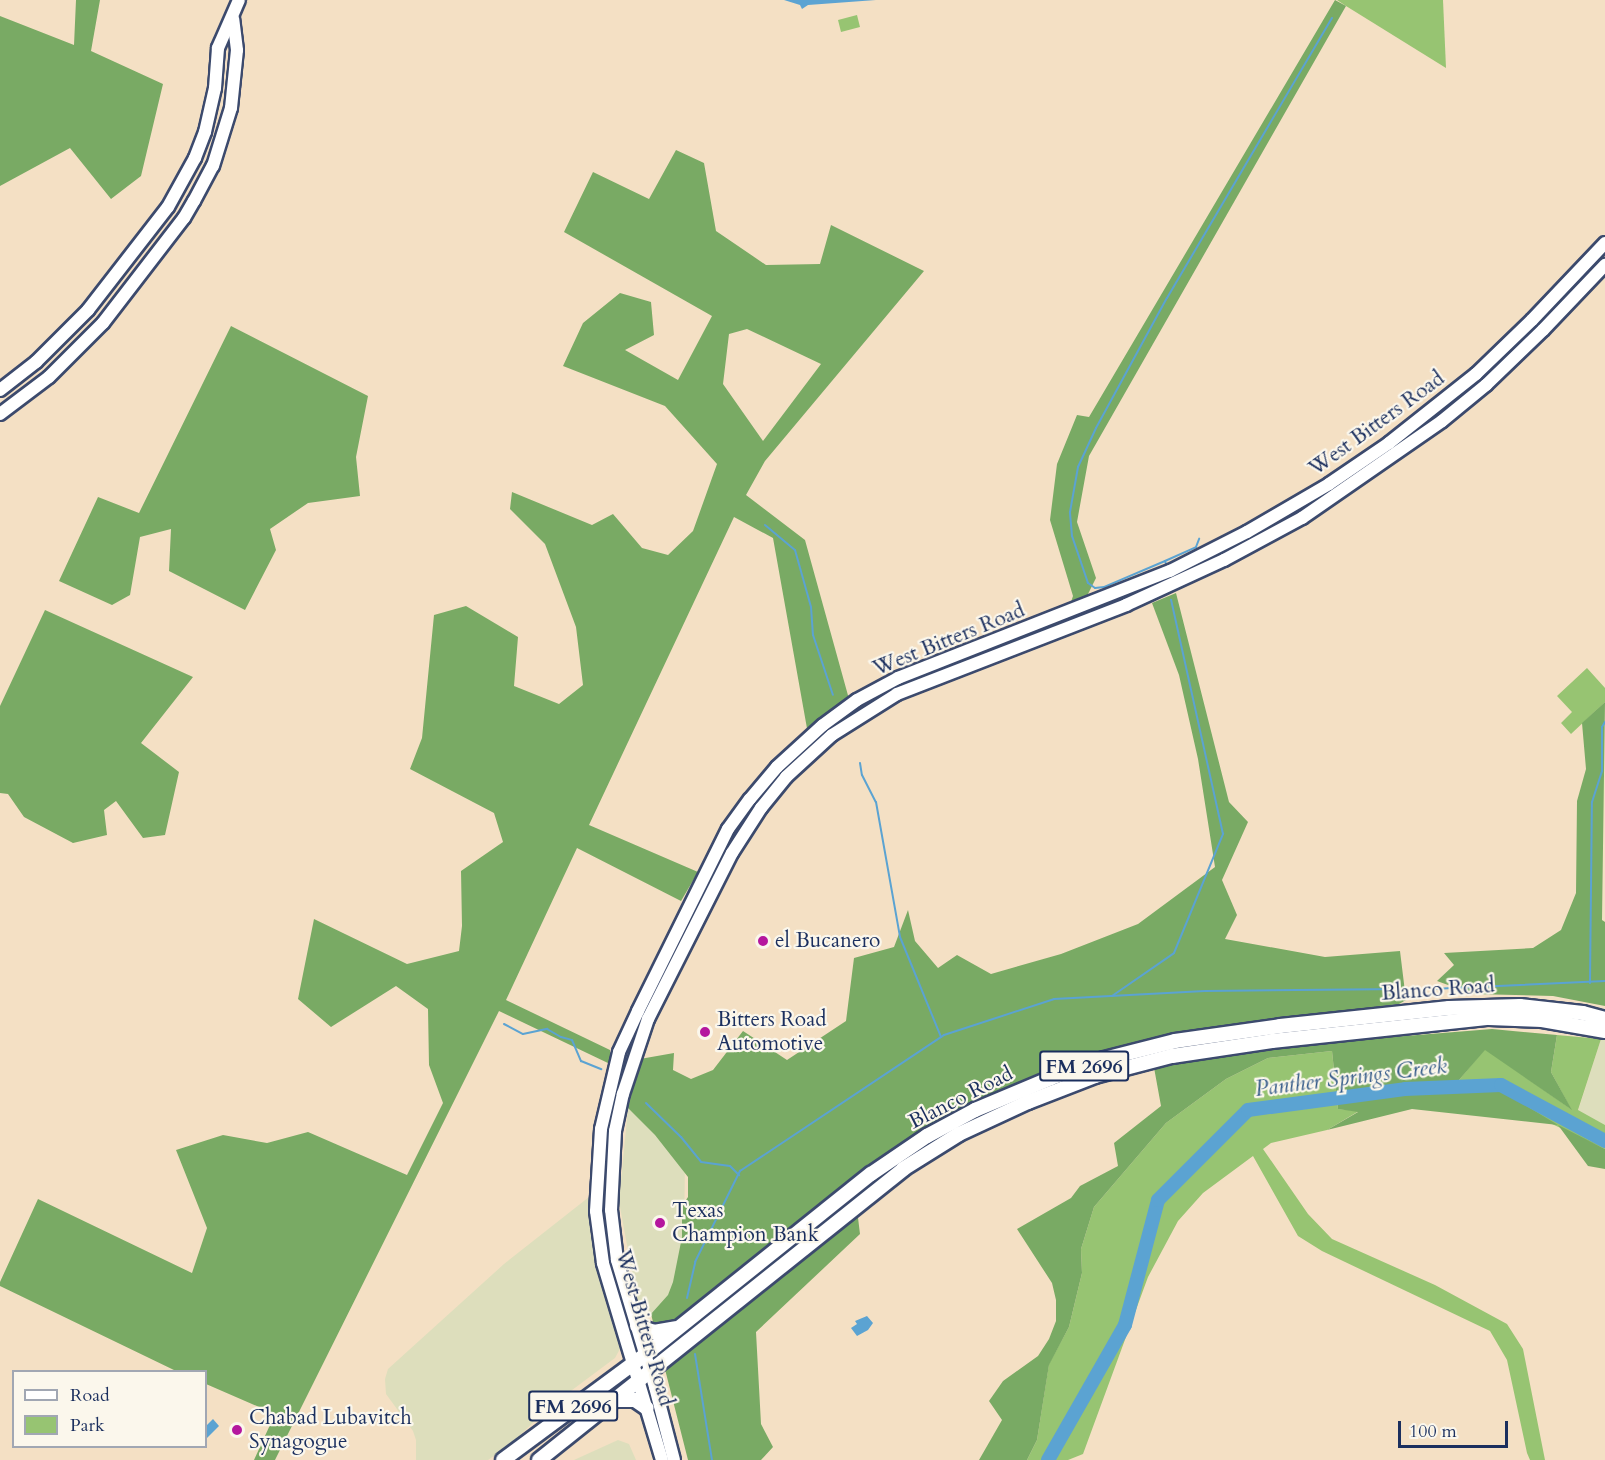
<!DOCTYPE html>
<html>
<head>
<meta charset="utf-8">
<style>
  body { margin:0 }
  #map { position:relative; width:1605px; height:1460px; overflow:hidden; background:#f4e0c4; font-family:Cardo,serif }
  div>[style] { position:absolute }
  .built>* { inset:0; background:#dddebc }
  .green>* { inset:0; background:#97c472 }
  .forest>* { inset:0; background:#79aa64 }
  .water>* { inset:0; background:#5ba3d2 }
  .stream>* { height:2px; margin:-1px; padding:0 1px; transform-origin:1px; border-radius:1px; background:#5ba3d2 }
  .river>* { height:14px; margin:-7px; padding:0 7px; transform-origin:7px; border-radius:7px; background:#5ba3d2 }
  .roads { filter:drop-shadow(2px 0 #3c4a6d) drop-shadow(-2px 0 #3c4a6d) drop-shadow(0 2px #3c4a6d) drop-shadow(0 -2px #3c4a6d) }
  .secondary>* { height:12px; margin:-6px; padding:0 6px; transform-origin:6px; border-radius:6px; background:#fff }
  .primary>* { height:14px; margin:-7px; padding:0 7px; transform-origin:7px; border-radius:7px; background:#fff }
  .dots>* { width:16px; height:16px; translate:-50% -50%; box-sizing:border-box; border:3px solid #fbf7ec; border-radius:50% }
  span { translate:-50% -50%; white-space:nowrap; text-align:center; line-height:1.15; -webkit-text-stroke:4.5px #fbf7ec; paint-order:stroke }
  .shield-label span { padding:2px 4px; background:#fbf7ec; border:2px solid; border-radius:4px; -webkit-text-stroke-width:0 }
  .shield-label { font-size:20px; color:#1b2f5e; font-weight:700 }
  .street-label { font-size:21px; color:#1b2f5e }
  .poi-label { font-size:21px; color:#1b2f5e }
  .left { translate:0 -50%; text-align:left }
  .water-label { font-size:22px; color:#315887; font-style:italic }
  .legend { position:absolute; left:12px; top:1370px; width:195px; height:78px; box-sizing:border-box; background:#fbf7ec; border:2px solid #a1a7b3; margin:0; padding:8px 10px; list-style:none; font-size:18px; color:#1b2f5e }
  .legend li { display:flex; align-items:center; gap:12px; height:30px }
  .legend b { width:30px; border:2px solid #a1a7b3 }
  .scale { position:absolute; left:1398px; top:1421px; width:110px; height:27px; box-sizing:border-box; border:3px solid #1b2f5e; border-top:0; padding-left:8px; font-size:18px; line-height:21px; white-space:nowrap; color:#1b2f5e; -webkit-text-stroke:4px #fbf7ec; paint-order:stroke }
</style>
</head>
<body>
<div id="map">
  <div class="built">
    <i style="clip-path:polygon(1601px 1039px,1605px 1040px,1605px 1125px,1578px 1111px)"></i>
    <i style="clip-path:polygon(628px 1108px,685px 1160px,684px 1239px,670px 1303px,651px 1314px,638px 1304px,619px 1202px)"></i>
    <i style="clip-path:polygon(589px 1197px,602px 1277px,621px 1347px,615px 1358px,548px 1408px,512px 1443px,488px 1460px,416px 1460px,416px 1440px,413px 1431px,386px 1394px,385px 1379px,388px 1369px,504px 1264px)"></i>
    <i style="clip-path:polygon(618px 1440px,629px 1444px,636px 1460px,574px 1460px)"></i>
  </div>
  <div class="green">
    <i style="clip-path:polygon(1337px 0,1443px 0,1446px 68px,1346px 6px)"></i>
    <i style="clip-path:polygon(857px 15px,860px 27px,841px 32px,838px 20px)"></i>
    <i style="clip-path:polygon(1587px 668px,1605px 688px,1605px 702px,1571px 734px,1561px 723px,1572px 712px,1557px 696px)"></i>
    <i style="clip-path:polygon(1557px 1035px,1601px 1039px,1578px 1110px,1605px 1125px,1605px 1149px,1459px 1080px,1485px 1049px,1571px 1109px,1551px 1072px)"></i>
    <i style="clip-path:polygon(1332px 1051px,1338px 1109px,1359px 1111px,1327px 1130px,1271px 1143px,1263px 1149px,1308px 1214px,1332px 1239px,1435px 1285px,1507px 1324px,1523px 1349px,1545px 1460px,1530px 1460px,1527px 1453px,1507px 1360px,1490px 1331px,1322px 1251px,1298px 1236px,1253px 1156px,1203px 1193px,1178px 1221px,1148px 1277px,1083px 1454px,1068px 1460px,1027px 1460px,1037px 1440px,1049px 1364px,1069px 1327px,1082px 1273px,1081px 1249px,1094px 1207px,1166px 1123px,1226px 1079px,1268px 1058px)"></i>
  </div>
  <div class="forest">
    <i style="clip-path:polygon(76px 0,100px 0,91px 51px,163px 84px,141px 176px,111px 199px,70px 148px,0 186px,0 16px,74px 45px)"></i>
    <i style="clip-path:polygon(1335px 0,1346px 6px,1089px 456px,1077px 522px,1096px 578px,1087px 596px,1071px 602px,1073px 596px,1050px 520px,1057px 464px,1077px 415px,1089px 417px)"></i>
    <i style="clip-path:polygon(evenodd,676px 150px,704px 163px,716px 231px,766px 265px,820px 264px,831px 225px,924px 271px,765px 461px,746px 495px,805px 540px,849px 699px,808px 734px,773px 538px,734px 517px,589px 825px,698px 872px,681px 901px,577px 848px,506px 1000px,610px 1050px,610px 1064px,499px 1011px,275px 1460px,254px 1460px,275px 1414px,206px 1384px,206px 1372px,176px 1371px,0 1286px,0 1282px,38px 1199px,192px 1273px,207px 1228px,176px 1150px,223px 1135px,267px 1143px,308px 1132px,407px 1175px,443px 1103px,429px 1065px,428px 1009px,396px 986px,331px 1027px,298px 999px,314px 919px,407px 964px,459px 951px,462px 926px,461px 871px,503px 842px,494px 813px,410px 769px,422px 738px,434px 615px,466px 606px,518px 637px,514px 686px,559px 704px,583px 685px,576px 627px,545px 544px,510px 509px,512px 492px,592px 525px,613px 514px,642px 548px,668px 555px,693px 531px,717px 464px,665px 406px,563px 366px,583px 323px,620px 293px,651px 302px,654px 335px,625px 350px,678px 380px,712px 316px,564px 232px,593px 172px,649px 199px,676px 150px,747px 329px,821px 364px,763px 441px,723px 384px,729px 334px,747px 329px)"></i>
    <i style="clip-path:polygon(231px 326px,368px 396px,356px 457px,360px 496px,308px 503px,270px 529px,276px 550px,245px 610px,169px 571px,171px 529px,140px 537px,130px 595px,112px 605px,59px 581px,98px 497px,139px 513px)"></i>
    <i style="clip-path:polygon(1176px 593px,1229px 802px,1248px 822px,1222px 880px,1237px 915px,1225px 939px,1325px 957px,1400px 951px,1406px 1000px,1399px 1004px,1325px 1013px,1331px 1042px,1492px 1029px,1557px 1035px,1551px 1072px,1572px 1110px,1485px 1050px,1459px 1080px,1500px 1090px,1558px 1125px,1605px 1149px,1605px 1169px,1588px 1166px,1558px 1125px,1412px 1109px,1327px 1130px,1358px 1112px,1338px 1109px,1332px 1051px,1268px 1058px,1226px 1079px,1166px 1123px,1094px 1207px,1081px 1249px,1082px 1273px,1069px 1327px,1049px 1365px,1037px 1440px,1027px 1460px,979px 1460px,1002px 1420px,989px 1401px,1003px 1381px,1038px 1356px,1049px 1339px,1056px 1321px,1056px 1300px,1052px 1283px,1017px 1229px,1071px 1198px,1080px 1186px,1118px 1166px,1114px 1143px,1161px 1106px,1149px 1040px,1067px 1063px,965px 1107px,902px 1143px,853px 1177px,860px 1234px,756px 1332px,761px 1424px,773px 1447px,761px 1460px,688px 1460px,651px 1314px,668px 1295px,673px 1282px,682px 1237px,682px 1206px,688px 1197px,688px 1177px,655px 1135px,628px 1108px,640px 1059px,674px 1053px,673px 1070px,691px 1079px,713px 1070px,743px 1031px,787px 1060px,846px 1021px,854px 958px,894px 947px,908px 910px,915px 941px,938px 968px,957px 955px,991px 974px,1061px 954px,1138px 924px,1215px 867px,1198px 759px,1179px 675px,1152px 603px)"></i>
    <i style="clip-path:polygon(45px 610px,193px 677px,141px 743px,179px 772px,165px 835px,143px 838px,116px 801px,104px 810px,107px 835px,73px 843px,24px 817px,8px 794px,0 793px,0 706px)"></i>
    <i style="clip-path:polygon(1605px 702px,1602px 920px,1605px 922px,1605px 1006px,1553px 996px,1473px 994px,1437px 981px,1454px 965px,1444px 953px,1533px 948px,1561px 930px,1576px 893px,1577px 801px,1586px 769px,1582px 723px)"></i>
  </div>
  <div class="water">
    <i style="clip-path:polygon(784px 0,876px 0,808px 5px,802px 9px,800px 5px)"></i>
    <i style="clip-path:polygon(867px 1316px,873px 1323px,868px 1330px,857px 1336px,851px 1328px,857px 1324px,855px 1321px)"></i>
    <i style="clip-path:polygon(213px 1419px,219px 1426px,206px 1439px,206px 1426px)"></i>
  </div>
  <div class="stream">
    <i style="left:765px;top:525px;width:39px;rotate:40deg"></i>
    <i style="left:795px;top:550px;width:59px;rotate:74.3deg"></i>
    <i style="left:811px;top:607px;width:28px;rotate:86deg"></i>
    <i style="left:813px;top:635px;width:63px;rotate:71.6deg"></i>
    <i style="left:1165px;top:561px;width:34px;rotate:-24deg"></i>
    <i style="left:1196px;top:547px;width:9px;rotate:-69deg"></i>
    <i style="left:1166px;top:564px;width:3px;rotate:-108deg"></i>
    <i style="left:1165px;top:561px;width:66px;rotate:156.9deg"></i>
    <i style="left:1104px;top:587px;width:9px;rotate:174deg"></i>
    <i style="left:1095px;top:588px;width:9px;rotate:-144deg"></i>
    <i style="left:1088px;top:583px;width:50px;rotate:-108.8deg"></i>
    <i style="left:1072px;top:536px;width:24px;rotate:-95deg"></i>
    <i style="left:1070px;top:512px;width:46px;rotate:-79.9deg"></i>
    <i style="left:1078px;top:467px;width:43px;rotate:-65.2deg"></i>
    <i style="left:1096px;top:428px;width:148px;rotate:-61.4deg"></i>
    <i style="left:1167px;top:298px;width:325px;rotate:-59.5deg"></i>
    <i style="left:860px;top:763px;width:12px;rotate:81deg"></i>
    <i style="left:862px;top:775px;width:30px;rotate:63deg"></i>
    <i style="left:876px;top:802px;width:137px;rotate:79.9deg"></i>
    <i style="left:900px;top:937px;width:108px;rotate:67.7deg"></i>
    <i style="left:1590px;top:983px;width:181px;rotate:-89.4deg"></i>
    <i style="left:1592px;top:802px;width:33px;rotate:-72deg"></i>
    <i style="left:1602px;top:771px;width:44px;rotate:-90deg"></i>
    <i style="left:1602px;top:727px;width:6px;rotate:-59deg"></i>
    <i style="left:1431px;top:989px;width:174px;rotate:-2.6deg"></i>
    <i style="left:1112px;top:996px;width:75px;rotate:-34.7deg"></i>
    <i style="left:1174px;top:953px;width:129px;rotate:-67.6deg"></i>
    <i style="left:1223px;top:834px;width:240px;rotate:-102.5deg"></i>
    <i style="left:504px;top:1024px;width:21px;rotate:28deg"></i>
    <i style="left:523px;top:1034px;width:25px;rotate:-12deg"></i>
    <i style="left:547px;top:1029px;width:16px;rotate:30deg"></i>
    <i style="left:561px;top:1037px;width:11px;rotate:15deg"></i>
    <i style="left:572px;top:1040px;width:23px;rotate:67deg"></i>
    <i style="left:581px;top:1061px;width:22px;rotate:22deg"></i>
    <i style="left:646px;top:1103px;width:49px;rotate:44.2deg"></i>
    <i style="left:681px;top:1137px;width:32px;rotate:51deg"></i>
    <i style="left:701px;top:1162px;width:29px;rotate:8deg"></i>
    <i style="left:730px;top:1166px;width:13px;rotate:45deg"></i>
    <i style="left:687px;top:1298px;width:37px;rotate:-77deg"></i>
    <i style="left:695px;top:1262px;width:102px;rotate:-63.7deg"></i>
    <i style="left:740px;top:1171px;width:245px;rotate:-33.7deg"></i>
    <i style="left:944px;top:1035px;width:116px;rotate:-18.1deg"></i>
    <i style="left:1054px;top:999px;width:151px;rotate:-3deg"></i>
    <i style="left:1205px;top:991px;width:199px;rotate:-0.6deg"></i>
    <i style="left:695px;top:1354px;width:107px;rotate:80.9deg"></i>
  </div>
  <div class="river">
    <i style="left:1048px;top:1460px;width:155px;rotate:-60.3deg"></i>
    <i style="left:1125px;top:1325px;width:129px;rotate:-75.2deg"></i>
    <i style="left:1158px;top:1200px;width:127px;rotate:-45deg"></i>
    <i style="left:1248px;top:1110px;width:158px;rotate:-7.6deg"></i>
    <i style="left:1405px;top:1089px;width:96px;rotate:-2.4deg"></i>
    <i style="left:1501px;top:1085px;width:118px;rotate:28.3deg"></i>
  </div>
  <div class="roads">
    <div class="secondary">
      <i style="left:0;top:390px;width:46px;rotate:-37.9deg"></i>
      <i style="left:36px;top:362px;width:74px;rotate:-45deg"></i>
      <i style="left:88px;top:310px;width:130px;rotate:-52.2deg"></i>
      <i style="left:168px;top:207px;width:56px;rotate:-61.1deg"></i>
      <i style="left:195px;top:158px;width:28px;rotate:-69deg"></i>
      <i style="left:205px;top:132px;width:45px;rotate:-77.2deg"></i>
      <i style="left:215px;top:88px;width:40px;rotate:-85.7deg"></i>
      <i style="left:218px;top:48px;width:52px;rotate:-66.4deg"></i>
      <i style="left:0;top:414px;width:61px;rotate:-37.1deg"></i>
      <i style="left:49px;top:377px;width:76px;rotate:-45deg"></i>
      <i style="left:103px;top:323px;width:133px;rotate:-52.4deg"></i>
      <i style="left:184px;top:218px;width:20px;rotate:-60deg"></i>
      <i style="left:194px;top:201px;width:40px;rotate:-62deg"></i>
      <i style="left:213px;top:166px;width:61px;rotate:-72.8deg"></i>
      <i style="left:231px;top:108px;width:58px;rotate:-84.1deg"></i>
      <i style="left:237px;top:50px;width:31px;rotate:-97deg"></i>
      <i style="left:662px;top:1460px;width:206px;rotate:-106.7deg"></i>
      <i style="left:603px;top:1263px;width:52px;rotate:-97.7deg"></i>
      <i style="left:596px;top:1211px;width:82px;rotate:-86.5deg"></i>
      <i style="left:601px;top:1129px;width:79px;rotate:-76.8deg"></i>
      <i style="left:619px;top:1052px;width:45px;rotate:-65.1deg"></i>
      <i style="left:638px;top:1011px;width:203px;rotate:-63.7deg"></i>
      <i style="left:728px;top:829px;width:37px;rotate:-54deg"></i>
      <i style="left:750px;top:799px;width:42px;rotate:-49.8deg"></i>
      <i style="left:777px;top:767px;width:62px;rotate:-42.4deg"></i>
      <i style="left:823px;top:725px;width:42px;rotate:-36.3deg"></i>
      <i style="left:857px;top:700px;width:47px;rotate:-28.2deg"></i>
      <i style="left:898px;top:678px;width:292px;rotate:-21.5deg"></i>
      <i style="left:1170px;top:571px;width:86px;rotate:-26.9deg"></i>
      <i style="left:1247px;top:532px;width:95px;rotate:-30.3deg"></i>
      <i style="left:1329px;top:484px;width:73px;rotate:-34.3deg"></i>
      <i style="left:1389px;top:443px;width:111px;rotate:-38.4deg"></i>
      <i style="left:1476px;top:374px;width:78px;rotate:-44deg"></i>
      <i style="left:1532px;top:320px;width:106px;rotate:-46.5deg"></i>
      <i style="left:674px;top:1460px;width:75px;rotate:-104.6deg"></i>
      <i style="left:655px;top:1387px;width:133px;rotate:-106.7deg"></i>
      <i style="left:617px;top:1260px;width:50px;rotate:-96.8deg"></i>
      <i style="left:611px;top:1210px;width:79px;rotate:-87.1deg"></i>
      <i style="left:615px;top:1131px;width:38px;rotate:-78deg"></i>
      <i style="left:623px;top:1094px;width:79px;rotate:-71.6deg"></i>
      <i style="left:648px;top:1019px;width:186px;rotate:-63.2deg"></i>
      <i style="left:732px;top:853px;width:54px;rotate:-57.2deg"></i>
      <i style="left:761px;top:808px;width:40px;rotate:-51deg"></i>
      <i style="left:786px;top:777px;width:62px;rotate:-42.4deg"></i>
      <i style="left:832px;top:735px;width:77px;rotate:-32.2deg"></i>
      <i style="left:897px;top:694px;width:246px;rotate:-21.2deg"></i>
      <i style="left:1126px;top:605px;width:108px;rotate:-24.7deg"></i>
      <i style="left:1224px;top:560px;width:89px;rotate:-28.3deg"></i>
      <i style="left:1302px;top:518px;width:170px;rotate:-34.7deg"></i>
      <i style="left:1442px;top:421px;width:57px;rotate:-39.3deg"></i>
      <i style="left:1486px;top:385px;width:79px;rotate:-44deg"></i>
      <i style="left:1543px;top:330px;width:90px;rotate:-46.4deg"></i>
    </div>
    <div class="primary">
      <i style="left:637px;top:1326px;width:18px;rotate:19deg"></i>
      <i style="left:654px;top:1332px;width:22px;rotate:-10deg"></i>
      <i style="left:614px;top:1400px;width:21px"></i>
      <i style="left:635px;top:1400px;width:14px;rotate:34deg"></i>
      <i style="left:503px;top:1460px;width:178px;rotate:-36.5deg"></i>
      <i style="left:646px;top:1354px;width:288px;rotate:-38.7deg"></i>
      <i style="left:871px;top:1174px;width:68px;rotate:-34.2deg"></i>
      <i style="left:927px;top:1136px;width:55px;rotate:-28.4deg"></i>
      <i style="left:975px;top:1110px;width:82px;rotate:-22.8deg"></i>
      <i style="left:1051px;top:1078px;width:56px;rotate:-19.7deg"></i>
      <i style="left:1104px;top:1059px;width:73px;rotate:-14.2deg"></i>
      <i style="left:1175px;top:1041px;width:106px;rotate:-8.1deg"></i>
      <i style="left:1280px;top:1026px;width:170px;rotate:-6.1deg"></i>
      <i style="left:1449px;top:1008px;width:71px;rotate:-1.6deg"></i>
      <i style="left:1520px;top:1006px;width:63px;rotate:6.3deg"></i>
      <i style="left:1583px;top:1013px;width:23px;rotate:15deg"></i>
      <i style="left:539px;top:1460px;width:466px;rotate:-38.6deg"></i>
      <i style="left:903px;top:1169px;width:66px;rotate:-32deg"></i>
      <i style="left:959px;top:1134px;width:76px;rotate:-24.9deg"></i>
      <i style="left:1028px;top:1102px;width:72px;rotate:-21.2deg"></i>
      <i style="left:1095px;top:1076px;width:80px;rotate:-14.6deg"></i>
      <i style="left:1172px;top:1056px;width:101px;rotate:-8.5deg"></i>
      <i style="left:1272px;top:1041px;width:218px;rotate:-6.1deg"></i>
      <i style="left:1489px;top:1018px;width:53px;rotate:2.2deg"></i>
      <i style="left:1542px;top:1020px;width:64px;rotate:9.9deg"></i>
    </div>
  </div>
  <div class="dots">
    <i style="left:763px;top:941px;background:#b5179e"></i>
    <i style="left:705px;top:1032px;background:#b5179e"></i>
    <i style="left:660px;top:1223px;background:#b5179e"></i>
    <i style="left:237px;top:1430px;background:#b5179e"></i>
  </div>
  <div class="shield-label">
    <span style="left:1084px;top:1066px">FM 2696</span>
    <span style="left:573px;top:1406px">FM 2696</span>
  </div>
  <div class="street-label">
    <span style="left:1377px;top:424px;rotate:-36deg">West Bitters Road</span>
    <span style="left:949px;top:640px;rotate:-22deg">West Bitters Road</span>
    <span style="left:1438px;top:990px;rotate:-4deg">Blanco Road</span>
    <span style="left:961px;top:1098px;rotate:-27deg">Blanco Road</span>
    <span style="left:644px;top:1328px;rotate:74deg">West Bitters Road</span>
  </div>
  <div class="poi-label">
    <span class="left" style="left:775px;top:941px">el Bucanero</span>
    <span class="left" style="left:717px;top:1032px">Bitters Road<br>Automotive</span>
    <span class="left" style="left:672px;top:1223px">Texas<br>Champion Bank</span>
    <span class="left" style="left:249px;top:1430px">Chabad Lubavitch<br>Synagogue</span>
  </div>
  <div class="water-label">
    <span style="left:1351px;top:1078px;rotate:-7deg">Panther Springs Creek</span>
  </div>
  <ul class="legend">
  <li><b style="height:8px;background:#fff"></b>Road</li>
  <li><b style="height:16px;background:#97c472"></b>Park</li>
  </ul>
  <div class="scale">100 m</div>
</div>
</body>
</html>
